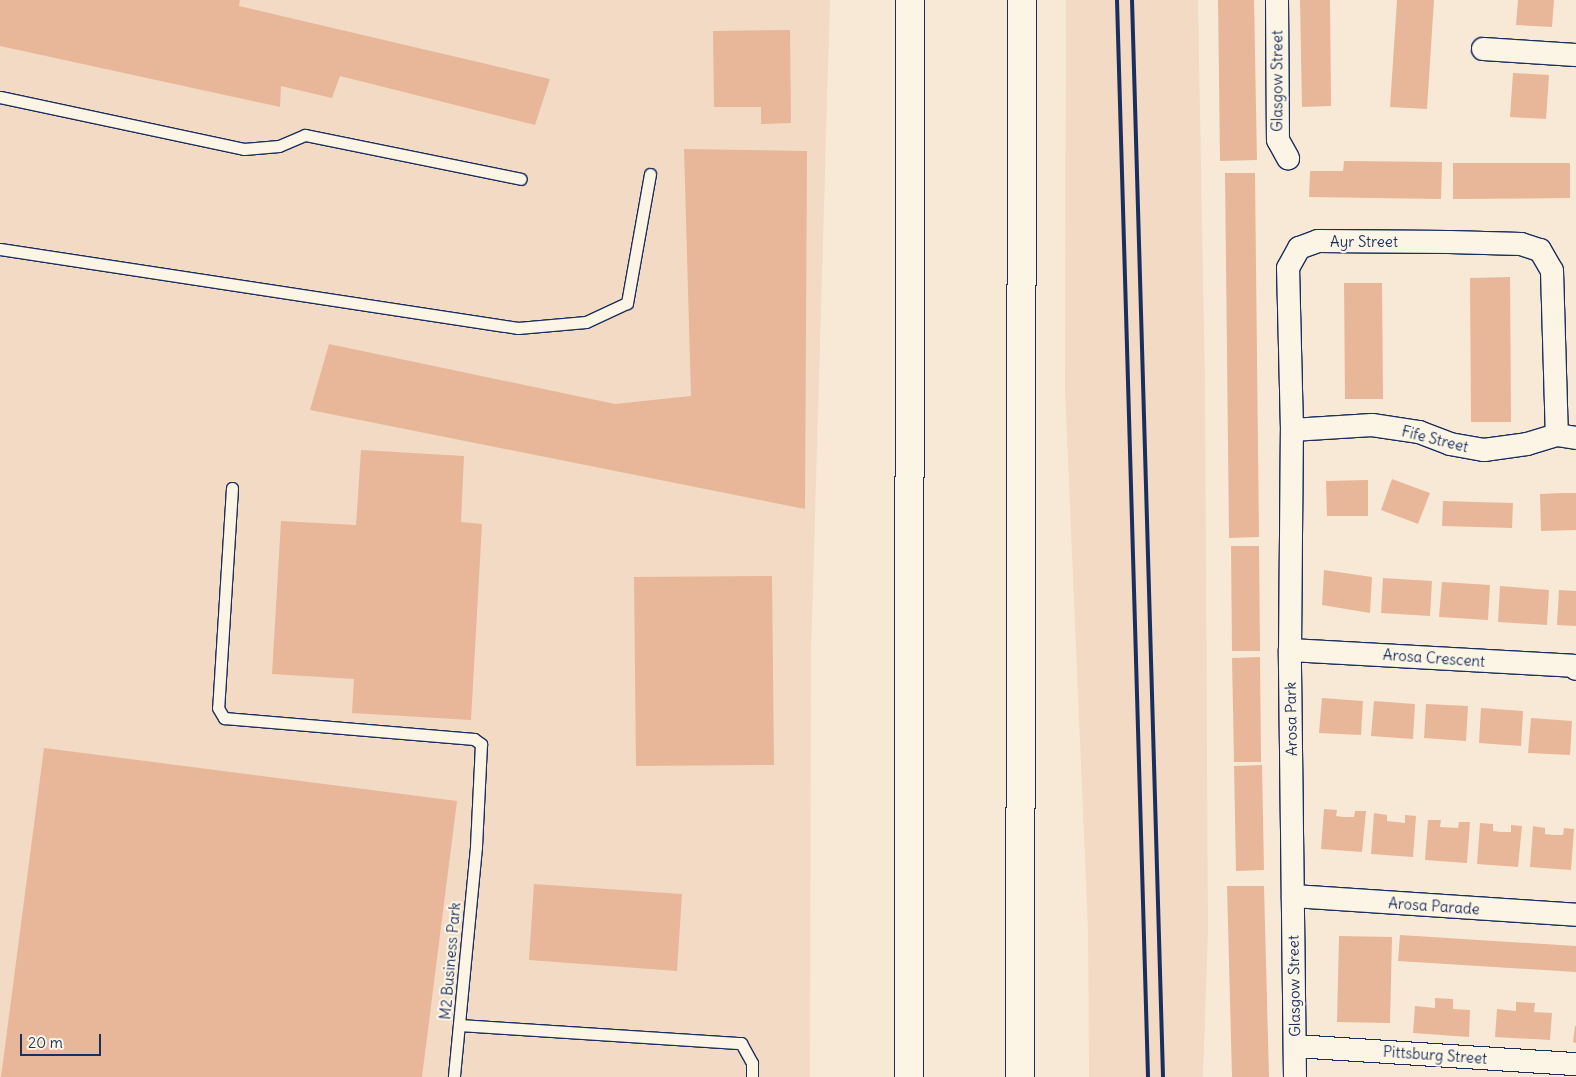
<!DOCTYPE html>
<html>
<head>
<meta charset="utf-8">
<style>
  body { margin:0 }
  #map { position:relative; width:1576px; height:1077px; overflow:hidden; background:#f8e9d6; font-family:Delius,sans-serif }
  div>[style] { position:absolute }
  .built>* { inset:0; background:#f3dac4 }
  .building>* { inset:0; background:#e8b799 }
  .roads { filter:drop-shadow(1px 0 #1b2f5e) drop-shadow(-1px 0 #1b2f5e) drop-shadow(0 1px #1b2f5e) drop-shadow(0 -1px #1b2f5e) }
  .service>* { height:11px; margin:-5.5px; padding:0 5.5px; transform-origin:5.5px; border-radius:5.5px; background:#fcf5e5 }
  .minor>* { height:22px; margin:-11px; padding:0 11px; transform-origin:11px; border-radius:11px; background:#fcf5e5 }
  .motorway>* { height:28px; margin:-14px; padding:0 14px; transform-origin:14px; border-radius:14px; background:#fcf5e5 }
  .rail>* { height:4px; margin:-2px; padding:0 2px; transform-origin:2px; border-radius:2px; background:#1b2f5e }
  span { translate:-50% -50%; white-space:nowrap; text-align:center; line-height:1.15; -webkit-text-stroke:4.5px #fcf5e5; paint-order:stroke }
  .street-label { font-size:15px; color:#1b2f5e }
  .scale { position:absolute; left:20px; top:1034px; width:81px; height:22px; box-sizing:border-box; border:2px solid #1b2f5e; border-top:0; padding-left:6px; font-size:15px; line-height:18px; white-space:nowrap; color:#1b2f5e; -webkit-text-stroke:4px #fcf5e5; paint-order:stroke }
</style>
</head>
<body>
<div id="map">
  <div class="built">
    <i style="clip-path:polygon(0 0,830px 0,811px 655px,810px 1077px,0 1077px)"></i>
    <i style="clip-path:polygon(1066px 0,1198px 0,1205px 386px,1208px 932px,1203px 1077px,1089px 1077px,1088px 929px,1065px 390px)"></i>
  </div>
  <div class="building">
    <i style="clip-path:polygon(0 0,240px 0,239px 6px,550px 79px,535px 125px,340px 76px,332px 98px,281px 86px,280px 107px,0 46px)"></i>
    <i style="clip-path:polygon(1218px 0,1254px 0,1257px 160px,1220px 161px)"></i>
    <i style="clip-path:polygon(1300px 0,1330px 0,1331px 106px,1302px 107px)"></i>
    <i style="clip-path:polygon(1397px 0,1434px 0,1427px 109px,1390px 107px)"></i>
    <i style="clip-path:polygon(1518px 0,1554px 0,1552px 27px,1516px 25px)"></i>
    <i style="clip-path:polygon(790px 30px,791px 123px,761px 124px,761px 107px,714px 107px,713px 31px)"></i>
    <i style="clip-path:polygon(1513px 73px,1549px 75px,1546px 119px,1510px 117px)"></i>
    <i style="clip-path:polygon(684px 149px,807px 151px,805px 509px,310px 410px,329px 344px,615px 404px,691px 396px)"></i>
    <i style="clip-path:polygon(1344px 161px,1442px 162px,1441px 199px,1309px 197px,1310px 171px,1343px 171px)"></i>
    <i style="clip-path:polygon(1453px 163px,1570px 163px,1570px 198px,1453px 199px)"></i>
    <i style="clip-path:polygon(1225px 173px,1255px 173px,1259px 537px,1229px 538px)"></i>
    <i style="clip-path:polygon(1510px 277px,1511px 422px,1471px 422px,1470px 278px)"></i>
    <i style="clip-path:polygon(1344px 283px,1382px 283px,1383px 399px,1345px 399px)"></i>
    <i style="clip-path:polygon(361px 450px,464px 456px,461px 522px,482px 524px,471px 720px,352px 713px,354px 679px,272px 674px,281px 521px,356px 525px)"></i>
    <i style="clip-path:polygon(1392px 479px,1430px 493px,1418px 524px,1381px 510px)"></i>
    <i style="clip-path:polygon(1368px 480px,1368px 516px,1327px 516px,1326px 481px)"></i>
    <i style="clip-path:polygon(1561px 493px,1576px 493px,1576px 530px,1541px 531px,1540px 494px)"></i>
    <i style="clip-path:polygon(1443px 501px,1513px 503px,1512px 528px,1442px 526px)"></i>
    <i style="clip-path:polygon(1231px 546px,1259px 546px,1260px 651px,1232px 651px)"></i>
    <i style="clip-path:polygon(1324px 570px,1372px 577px,1370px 613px,1322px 605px)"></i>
    <i style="clip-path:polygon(772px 576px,774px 765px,636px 766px,634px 577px)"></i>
    <i style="clip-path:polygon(1383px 578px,1432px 581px,1430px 616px,1381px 613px)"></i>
    <i style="clip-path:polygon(1442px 582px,1490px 585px,1488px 620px,1439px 617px)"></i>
    <i style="clip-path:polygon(1500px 586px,1549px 590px,1547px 625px,1498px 622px)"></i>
    <i style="clip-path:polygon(1559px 590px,1576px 591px,1576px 626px,1557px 625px)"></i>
    <i style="clip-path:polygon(1260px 657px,1261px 762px,1234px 762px,1232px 658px)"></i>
    <i style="clip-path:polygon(1322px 698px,1363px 701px,1361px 735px,1319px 733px)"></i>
    <i style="clip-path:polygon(1374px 701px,1415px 704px,1413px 739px,1371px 736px)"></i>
    <i style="clip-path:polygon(1426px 704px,1468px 706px,1466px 741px,1424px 738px)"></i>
    <i style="clip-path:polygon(1481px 708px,1523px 711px,1521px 746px,1479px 743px)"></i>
    <i style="clip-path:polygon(1531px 718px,1572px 721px,1570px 755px,1528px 753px)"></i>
    <i style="clip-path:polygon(44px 748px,457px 801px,422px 1077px,1px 1077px)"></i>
    <i style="clip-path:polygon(1262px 765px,1264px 870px,1236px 871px,1234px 766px)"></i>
    <i style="clip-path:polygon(1324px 809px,1337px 810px,1336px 816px,1344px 817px,1354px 817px,1355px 811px,1366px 811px,1362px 852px,1321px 849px)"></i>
    <i style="clip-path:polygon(1374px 813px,1387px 815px,1387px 821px,1405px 823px,1405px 815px,1416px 816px,1413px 857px,1371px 854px)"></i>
    <i style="clip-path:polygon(1428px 820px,1441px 820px,1440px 827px,1458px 828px,1459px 822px,1470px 822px,1467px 863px,1425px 860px)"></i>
    <i style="clip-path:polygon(1480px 823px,1493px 824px,1493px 831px,1501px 832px,1511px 832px,1511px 825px,1522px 826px,1518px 867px,1477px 864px)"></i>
    <i style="clip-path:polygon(1533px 826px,1545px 828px,1545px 834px,1553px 835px,1563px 835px,1564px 828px,1574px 829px,1571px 870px,1530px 867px)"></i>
    <i style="clip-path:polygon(534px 884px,682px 894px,677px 971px,529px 960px)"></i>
    <i style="clip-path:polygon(1227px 886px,1264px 886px,1269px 1077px,1232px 1077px)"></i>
    <i style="clip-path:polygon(1400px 935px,1576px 946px,1576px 972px,1398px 961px)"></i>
    <i style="clip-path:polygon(1339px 936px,1392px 937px,1390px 1023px,1337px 1022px)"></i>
    <i style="clip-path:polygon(1435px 998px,1453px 999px,1453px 1009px,1470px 1010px,1469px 1037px,1413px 1033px,1415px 1006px,1435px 1008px)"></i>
    <i style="clip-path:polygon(1516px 1002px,1535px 1003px,1534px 1012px,1552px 1013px,1550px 1040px,1495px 1037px,1497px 1009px,1516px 1011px)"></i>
    <i style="clip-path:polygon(1575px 1026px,1576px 1026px,1576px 1043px,1573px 1042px)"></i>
  </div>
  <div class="roads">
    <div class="service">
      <i style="left:0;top:97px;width:249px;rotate:12deg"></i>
      <i style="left:244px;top:149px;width:35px;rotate:-5deg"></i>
      <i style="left:279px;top:146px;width:28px;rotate:-23deg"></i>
      <i style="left:305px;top:135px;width:220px;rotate:11.5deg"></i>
      <i style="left:0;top:249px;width:524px;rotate:8.67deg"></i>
      <i style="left:518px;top:328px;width:68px;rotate:-5deg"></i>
      <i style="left:586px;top:322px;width:45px;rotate:-24.9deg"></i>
      <i style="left:627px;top:303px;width:131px;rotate:-79.9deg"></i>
      <i style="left:232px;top:488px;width:220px;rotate:93.6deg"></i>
      <i style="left:218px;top:708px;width:12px;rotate:59deg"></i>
      <i style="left:224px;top:718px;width:251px;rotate:4.8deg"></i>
      <i style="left:474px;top:739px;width:9px;rotate:36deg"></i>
      <i style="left:481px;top:744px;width:103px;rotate:92.8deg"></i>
      <i style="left:476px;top:847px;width:231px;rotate:95.5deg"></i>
      <i style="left:459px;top:1025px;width:283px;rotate:3.7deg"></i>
      <i style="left:741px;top:1043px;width:23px;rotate:61deg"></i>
      <i style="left:752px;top:1063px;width:14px;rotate:90deg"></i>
    </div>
    <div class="minor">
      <i style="left:1277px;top:0;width:140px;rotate:89.6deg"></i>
      <i style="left:1278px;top:140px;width:21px;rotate:61deg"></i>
      <i style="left:1483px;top:49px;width:93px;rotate:3.7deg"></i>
      <i style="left:1292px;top:430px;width:80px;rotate:-3.6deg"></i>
      <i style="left:1372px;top:425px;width:48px;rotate:8.5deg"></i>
      <i style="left:1419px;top:432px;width:33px;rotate:21deg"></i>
      <i style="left:1450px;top:444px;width:35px;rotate:10deg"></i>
      <i style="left:1484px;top:450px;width:43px;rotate:-7.9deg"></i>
      <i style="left:1527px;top:444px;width:31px;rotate:-17deg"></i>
      <i style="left:1557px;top:435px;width:19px;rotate:9deg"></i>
      <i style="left:1290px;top:650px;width:283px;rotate:3.2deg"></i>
      <i style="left:1573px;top:666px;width:4px;rotate:45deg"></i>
      <i style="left:1293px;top:896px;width:284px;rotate:3.8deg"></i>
      <i style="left:1295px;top:1046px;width:282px;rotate:3.7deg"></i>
      <i style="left:1295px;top:1077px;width:427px;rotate:-90.7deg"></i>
      <i style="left:1290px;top:650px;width:220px;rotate:-89.5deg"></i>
      <i style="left:1292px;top:430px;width:162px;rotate:-91.4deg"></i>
      <i style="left:1288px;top:268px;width:23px;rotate:-61deg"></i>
      <i style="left:1299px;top:248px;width:20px;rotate:-20deg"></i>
      <i style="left:1318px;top:241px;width:131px;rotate:0.4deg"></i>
      <i style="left:1449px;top:242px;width:72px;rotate:1.6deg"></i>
      <i style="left:1521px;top:244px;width:20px;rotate:18deg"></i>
      <i style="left:1540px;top:250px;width:24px;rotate:60deg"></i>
      <i style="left:1552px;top:271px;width:164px;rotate:88.3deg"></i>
    </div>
    <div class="motorway">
      <i style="left:909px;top:1077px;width:1077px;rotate:-89.95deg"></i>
      <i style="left:1020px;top:1077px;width:1077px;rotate:-89.89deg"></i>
    </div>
  </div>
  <div class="rail">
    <i style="left:1117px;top:0;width:1077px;rotate:88.35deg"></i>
    <i style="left:1132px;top:0;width:1077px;rotate:88.35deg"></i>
  </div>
  <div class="street-label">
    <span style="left:1277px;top:81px;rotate:-90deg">Glasgow Street</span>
    <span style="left:1364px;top:242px">Ayr Street</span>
    <span style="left:1435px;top:439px;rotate:14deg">Fife Street</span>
    <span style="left:1434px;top:658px;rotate:4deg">Arosa Crescent</span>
    <span style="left:1291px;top:719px;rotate:-91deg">Arosa Park</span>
    <span style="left:1434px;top:906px;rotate:4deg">Arosa Parade</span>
    <span style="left:450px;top:961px;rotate:-85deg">M2 Business Park</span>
    <span style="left:1294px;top:986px;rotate:-91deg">Glasgow Street</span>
    <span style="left:1435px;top:1055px;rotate:4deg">Pittsburg Street</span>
  </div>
  <div class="scale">20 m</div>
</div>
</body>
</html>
